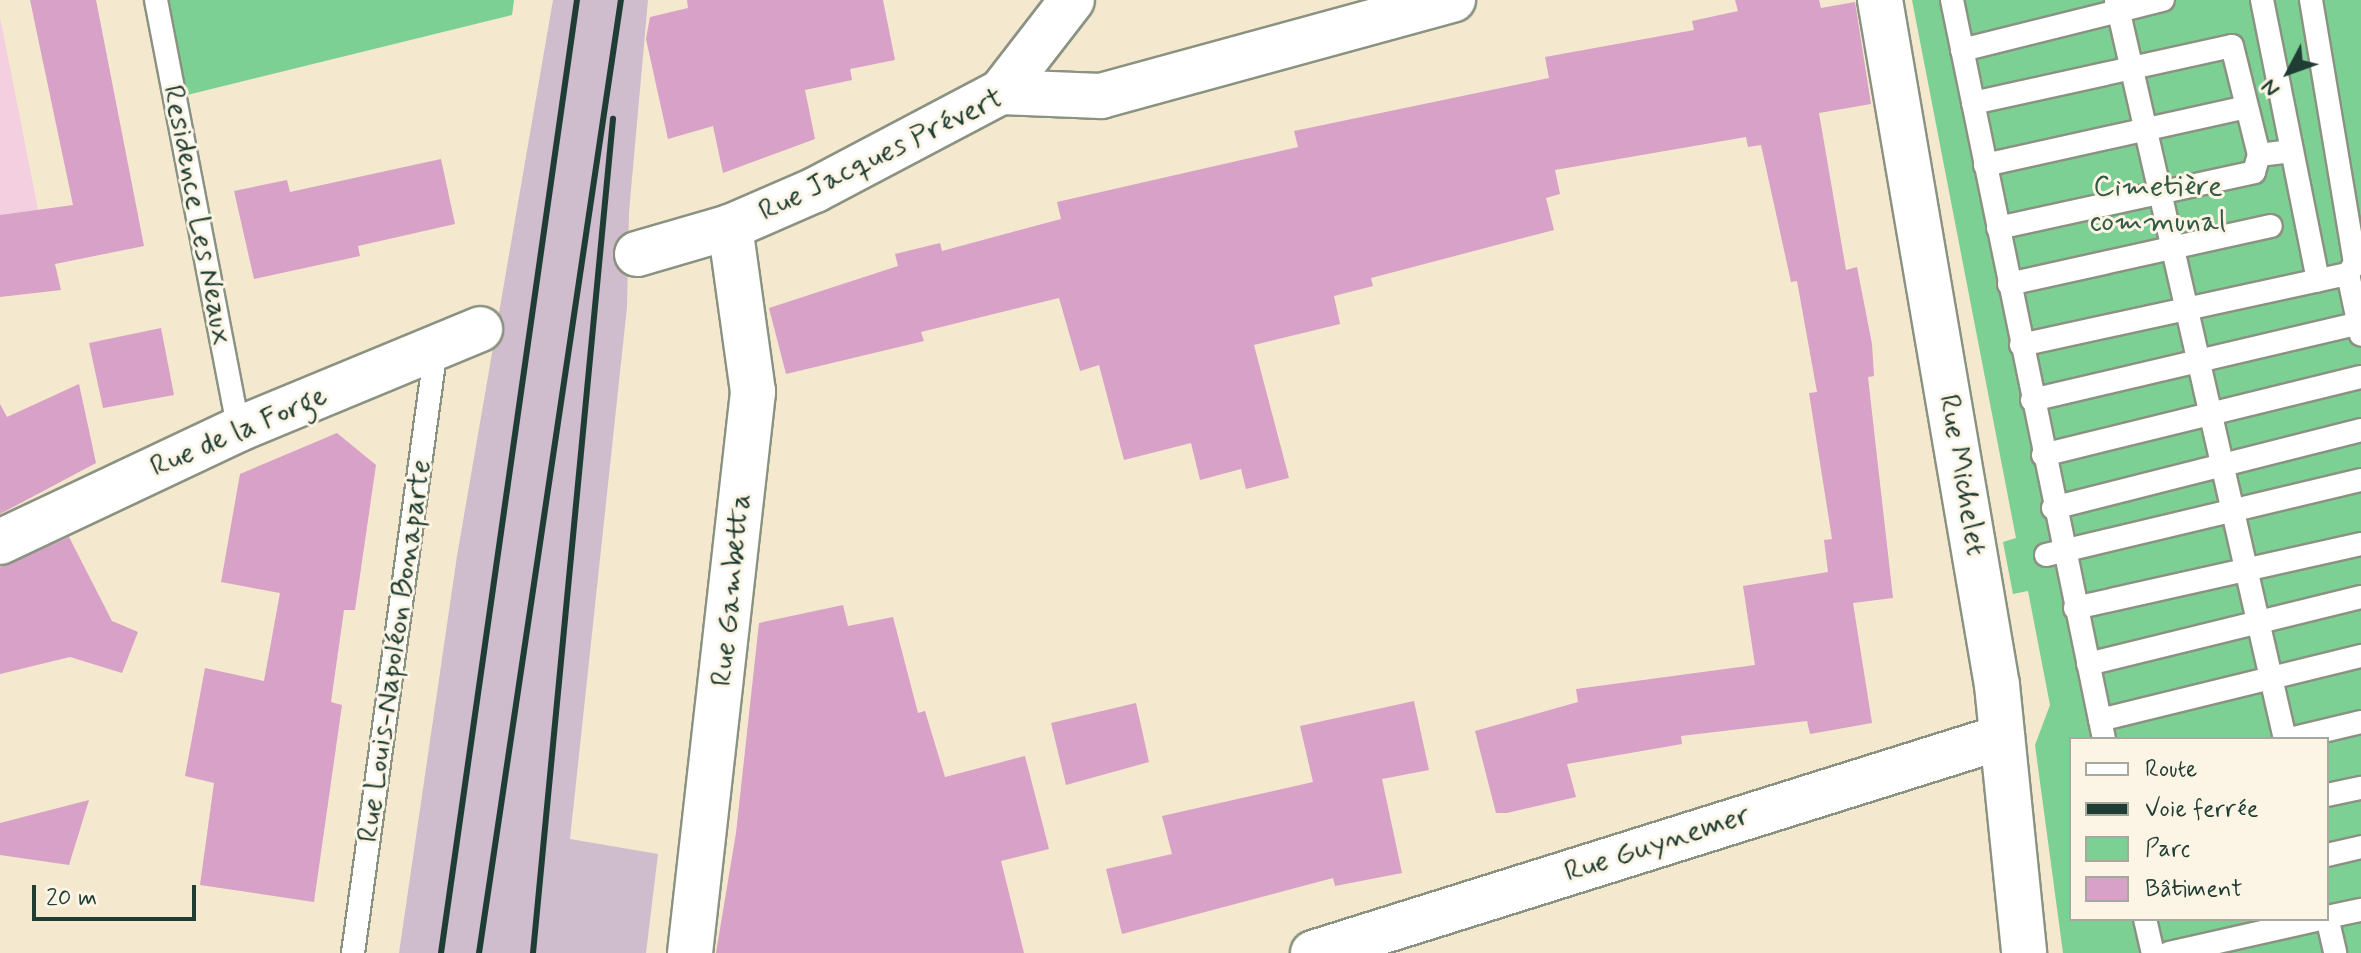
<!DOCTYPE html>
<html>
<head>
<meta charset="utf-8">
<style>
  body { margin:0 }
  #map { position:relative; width:2361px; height:953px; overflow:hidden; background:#f4e8ce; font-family:Mynerve,sans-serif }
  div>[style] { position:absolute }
  .built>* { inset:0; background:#f3cfdf }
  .industrial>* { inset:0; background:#cfbdce }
  .green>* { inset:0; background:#7cd094 }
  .building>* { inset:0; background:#d8a1c7 }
  .roads { filter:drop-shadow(2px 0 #8a9281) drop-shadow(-2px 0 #8a9281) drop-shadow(0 2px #8a9281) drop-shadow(0 -2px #8a9281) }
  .lane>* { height:22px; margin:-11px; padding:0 11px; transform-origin:11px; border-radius:11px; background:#fff }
  .street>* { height:44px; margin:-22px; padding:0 22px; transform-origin:22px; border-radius:22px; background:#fff }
  .rail>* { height:6px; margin:-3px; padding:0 3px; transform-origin:3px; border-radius:3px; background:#1f3d34 }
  span { translate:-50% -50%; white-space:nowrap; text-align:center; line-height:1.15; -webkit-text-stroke:6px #fcf5e5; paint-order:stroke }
  .street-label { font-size:30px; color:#1f3d34 }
  .park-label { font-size:30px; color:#325a47 }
  .legend { position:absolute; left:2069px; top:737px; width:260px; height:184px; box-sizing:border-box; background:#fcf5e5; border:2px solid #a4ab9e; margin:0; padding:10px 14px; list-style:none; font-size:24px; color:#1f3d34 }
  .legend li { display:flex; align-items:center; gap:16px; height:40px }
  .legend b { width:40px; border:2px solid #a4ab9e }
  .north { position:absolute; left:2249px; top:32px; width:80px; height:80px; -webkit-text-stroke:6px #fcf5e5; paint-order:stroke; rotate:229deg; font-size:22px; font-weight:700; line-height:32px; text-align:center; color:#1f3d34 }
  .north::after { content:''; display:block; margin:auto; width:28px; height:36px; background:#1f3d34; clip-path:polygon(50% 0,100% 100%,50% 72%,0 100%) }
  .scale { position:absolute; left:32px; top:885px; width:164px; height:36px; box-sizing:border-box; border:4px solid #1f3d34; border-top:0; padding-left:10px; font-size:24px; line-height:28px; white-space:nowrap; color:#1f3d34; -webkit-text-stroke:6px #fcf5e5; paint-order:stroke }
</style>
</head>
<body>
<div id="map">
  <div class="built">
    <i style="clip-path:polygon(0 17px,38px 210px,0 215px)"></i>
  </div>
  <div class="industrial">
    <i style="clip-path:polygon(553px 0,648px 0,629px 212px,627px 307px,570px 839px,658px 854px,646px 953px,399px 953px,457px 556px)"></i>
  </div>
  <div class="green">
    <i style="clip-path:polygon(156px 0,514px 0,512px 15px,175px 98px)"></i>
    <i style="clip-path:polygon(evenodd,1912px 0,2361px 0,2361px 953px,2063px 953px,2035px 745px,2050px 705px,2028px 591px,2013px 594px,2007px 563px,2003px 542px,2016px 538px,1912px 0,2071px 739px,2327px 739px,2327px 919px,2071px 919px,2071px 739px)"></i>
  </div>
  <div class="building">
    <i style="clip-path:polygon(30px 0,96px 0,144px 246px,55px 264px,61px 290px,0 297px,0 215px,73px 205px)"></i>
    <i style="clip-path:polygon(687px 0,883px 0,895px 60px,850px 69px,852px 80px,805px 90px,815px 139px,723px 173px,713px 126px,668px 139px,646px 39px,650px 17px,688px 8px)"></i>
    <i style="clip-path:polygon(1735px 0,1819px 0,1821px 8px,1855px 2px,1871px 104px,1819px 113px,1846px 270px,1857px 267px,1872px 344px,1874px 376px,1868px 377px,1893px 598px,1853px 603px,1872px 723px,1810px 734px,1807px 721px,1681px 736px,1682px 744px,1567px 764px,1576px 797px,1507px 813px,1496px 813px,1475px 731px,1578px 702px,1576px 689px,1755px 665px,1743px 586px,1828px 572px,1824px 540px,1832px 539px,1809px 393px,1817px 392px,1797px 281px,1791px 282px,1761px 145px,1748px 147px,1746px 137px,1555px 170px,1560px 194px,1546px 198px,1554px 230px,1371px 278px,1373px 286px,1334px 296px,1340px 324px,1254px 345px,1289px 478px,1246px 489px,1241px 469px,1200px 480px,1191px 443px,1124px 460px,1099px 365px,1080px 371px,1059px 298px,921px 332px,924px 341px,786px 374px,769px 308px,898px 266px,895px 254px,940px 243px,942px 251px,1061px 219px,1057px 202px,1298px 147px,1294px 131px,1549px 78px,1545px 57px,1694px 30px,1692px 21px,1738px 11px)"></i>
    <i style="clip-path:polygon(441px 159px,455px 224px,358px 246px,360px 256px,254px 279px,234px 191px,287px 180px,290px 192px)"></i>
    <i style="clip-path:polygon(161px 328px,174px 395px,103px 408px,89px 343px)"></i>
    <i style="clip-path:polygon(79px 384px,96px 463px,0 514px,0 404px,7px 417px)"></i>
    <i style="clip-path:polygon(337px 433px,376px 465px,355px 610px,344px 610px,331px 702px,342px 705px,314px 902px,200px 885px,214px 783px,185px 776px,205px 668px,264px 681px,280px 593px,221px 582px,240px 474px)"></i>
    <i style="clip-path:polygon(69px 537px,112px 621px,138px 632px,122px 673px,70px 657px,0 674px,0 567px)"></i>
    <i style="clip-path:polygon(843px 605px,848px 626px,893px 617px,918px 713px,925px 711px,945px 777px,1025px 756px,1049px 849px,1001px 861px,1024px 953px,716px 953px,736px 833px,759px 623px)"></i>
    <i style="clip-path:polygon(1414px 701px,1429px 770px,1382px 779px,1402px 873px,1335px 886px,1333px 878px,1122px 934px,1106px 869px,1172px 854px,1162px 816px,1313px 782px,1300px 726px)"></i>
    <i style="clip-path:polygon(1136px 703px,1149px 762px,1066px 785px,1051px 723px)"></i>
    <i style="clip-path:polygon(89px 800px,69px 865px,0 855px,0 823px)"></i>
  </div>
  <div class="roads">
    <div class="lane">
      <i style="left:156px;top:0;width:437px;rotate:79.1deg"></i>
      <i style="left:1952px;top:0;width:754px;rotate:78.38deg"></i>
      <i style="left:2116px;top:0;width:758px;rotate:77.12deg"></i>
      <i style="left:2262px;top:0;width:286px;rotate:78.7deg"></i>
      <i style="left:2311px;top:0;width:267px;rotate:80.5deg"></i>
      <i style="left:2355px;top:263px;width:13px;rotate:122deg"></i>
      <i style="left:2348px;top:274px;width:62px;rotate:78deg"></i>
      <i style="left:1962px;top:50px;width:207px;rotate:-14deg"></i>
      <i style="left:1973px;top:103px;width:265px;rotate:-12.4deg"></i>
      <i style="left:2232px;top:46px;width:112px;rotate:76.1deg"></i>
      <i style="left:1985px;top:165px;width:268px;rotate:-12.5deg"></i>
      <i style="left:1998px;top:228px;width:262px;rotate:-12.3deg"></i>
      <i style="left:2254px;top:172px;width:18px;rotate:-74deg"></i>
      <i style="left:2259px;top:155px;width:33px;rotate:-7deg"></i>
      <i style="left:2009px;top:284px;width:268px;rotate:-12.5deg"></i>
      <i style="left:2021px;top:345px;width:335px;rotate:-12.3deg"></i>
      <i style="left:2032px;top:400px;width:338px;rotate:-13.2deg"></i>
      <i style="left:2043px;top:455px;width:327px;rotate:-13.8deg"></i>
      <i style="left:2053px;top:508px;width:318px;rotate:-14.2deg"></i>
      <i style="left:2046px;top:555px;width:324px;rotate:-13.4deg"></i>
      <i style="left:2075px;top:608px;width:293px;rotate:-12.6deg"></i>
      <i style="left:2088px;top:664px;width:281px;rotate:-13.8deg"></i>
      <i style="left:2100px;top:720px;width:269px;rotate:-13.8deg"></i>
      <i style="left:2290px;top:739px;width:73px;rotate:-13.5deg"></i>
      <i style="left:2327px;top:795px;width:35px;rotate:-12deg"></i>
      <i style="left:2327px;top:855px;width:35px;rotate:-13deg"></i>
      <i style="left:2327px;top:917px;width:37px;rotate:77deg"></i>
      <i style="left:2327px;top:917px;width:35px;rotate:-12deg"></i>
      <i style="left:2145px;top:919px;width:35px;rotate:77deg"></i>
      <i style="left:353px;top:953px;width:611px;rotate:-82.19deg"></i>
      <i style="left:2169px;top:953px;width:155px;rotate:-12.7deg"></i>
    </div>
    <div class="street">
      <i style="left:1880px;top:0;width:695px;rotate:80.31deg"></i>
      <i style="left:1997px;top:685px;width:269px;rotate:84.2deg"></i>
      <i style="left:1001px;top:92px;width:116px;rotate:-52.3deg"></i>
      <i style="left:637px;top:254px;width:97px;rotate:-16.2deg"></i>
      <i style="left:730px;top:227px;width:93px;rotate:-23.5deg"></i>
      <i style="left:815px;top:190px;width:210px;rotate:-27.8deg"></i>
      <i style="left:1001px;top:92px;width:100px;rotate:2.3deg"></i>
      <i style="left:1101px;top:96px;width:365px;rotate:-15.3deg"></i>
      <i style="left:0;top:542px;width:264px;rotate:-25.3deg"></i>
      <i style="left:239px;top:429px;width:261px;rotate:-22.5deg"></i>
      <i style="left:690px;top:953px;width:565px;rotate:-83.59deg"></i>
      <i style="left:753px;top:392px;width:167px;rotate:-97.9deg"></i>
      <i style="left:1313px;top:953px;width:722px;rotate:-17.41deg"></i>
    </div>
  </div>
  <div class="rail">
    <i style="left:441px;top:953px;width:963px;rotate:-81.88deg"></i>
    <i style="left:479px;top:953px;width:964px;rotate:-81.53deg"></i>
    <i style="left:533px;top:953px;width:838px;rotate:-84.52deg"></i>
  </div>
  <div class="street-label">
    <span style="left:881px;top:155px;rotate:-26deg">Rue Jacques Prévert</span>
    <span style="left:197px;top:215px;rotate:79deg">Residence Les Neaux</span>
    <span style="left:239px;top:432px;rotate:-23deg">Rue de la Forge</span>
    <span style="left:1962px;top:475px;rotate:80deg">Rue Michelet</span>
    <span style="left:732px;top:590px;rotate:-84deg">Rue Gambetta</span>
    <span style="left:395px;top:651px;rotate:-82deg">Rue Louis-Napoléon Bonaparte</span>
    <span style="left:1657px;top:844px;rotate:-18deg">Rue Guynemer</span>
  </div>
  <div class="park-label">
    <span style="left:2158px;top:204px">Cimetière<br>communal</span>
  </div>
  <ul class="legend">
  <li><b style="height:10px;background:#fff"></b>Route</li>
  <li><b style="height:10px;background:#1f3d34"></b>Voie ferrée</li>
  <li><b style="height:22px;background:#7cd094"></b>Parc</li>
  <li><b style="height:22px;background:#d8a1c7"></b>Bâtiment</li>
  </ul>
  <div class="north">N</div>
  <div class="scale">20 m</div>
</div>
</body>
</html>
